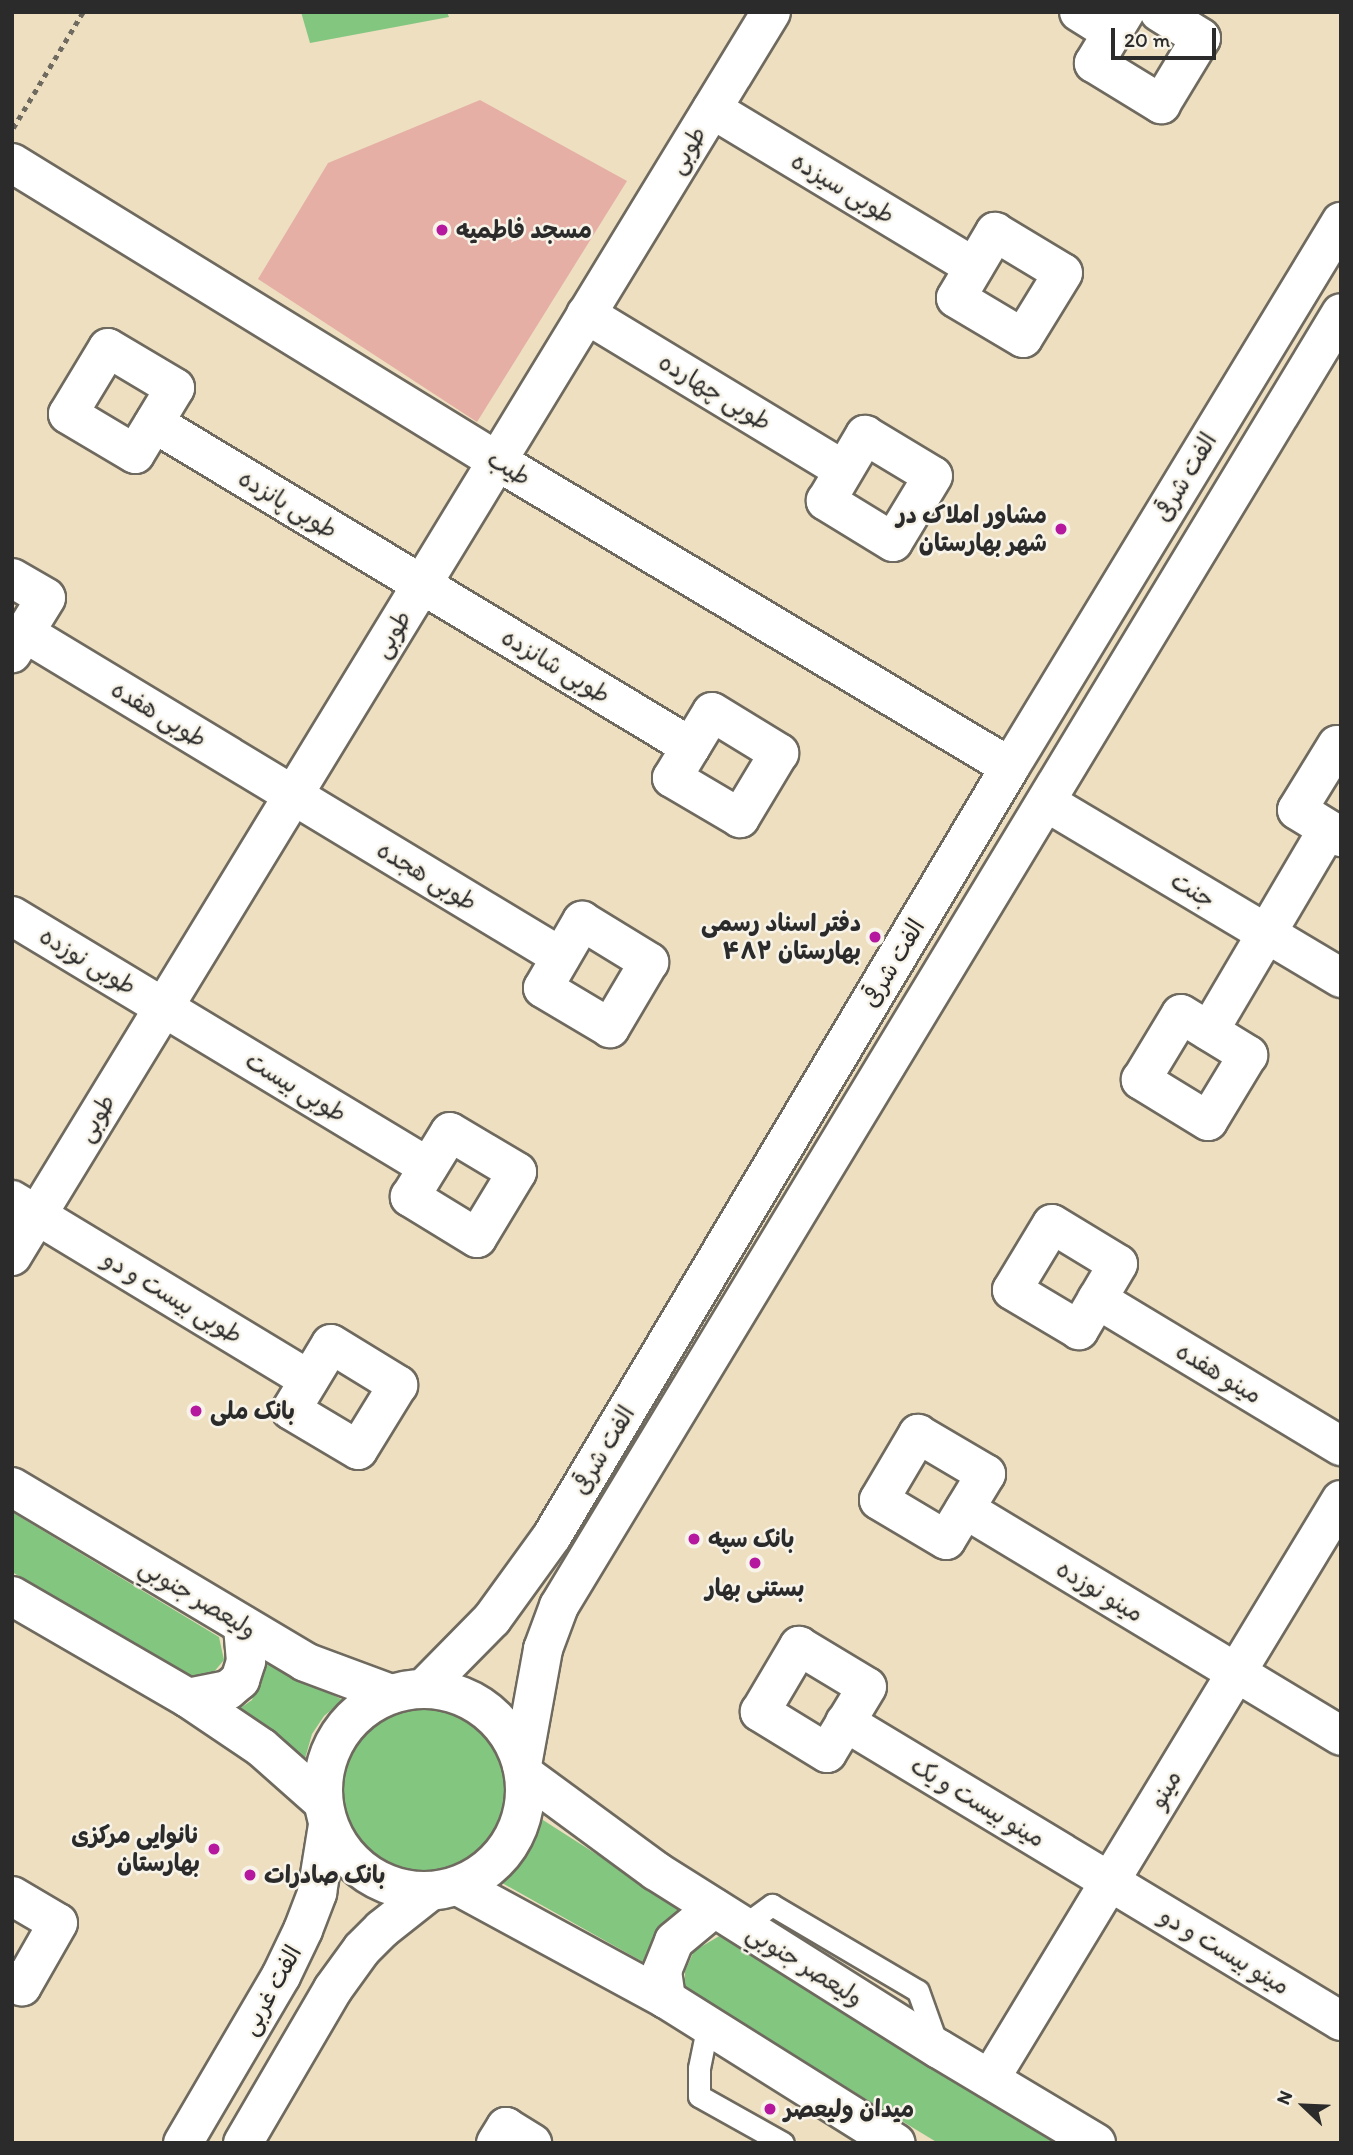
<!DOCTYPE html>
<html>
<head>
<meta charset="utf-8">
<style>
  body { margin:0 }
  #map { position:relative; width:1353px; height:2155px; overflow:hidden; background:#eedfc0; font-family:Itim,"Playpen Sans Arabic",sans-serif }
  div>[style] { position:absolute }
  .green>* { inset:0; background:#83c680 }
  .round { border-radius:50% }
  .building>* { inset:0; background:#e5afa5 }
  .path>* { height:4.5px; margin-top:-2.25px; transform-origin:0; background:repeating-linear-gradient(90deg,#6f6a5f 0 5px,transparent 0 10px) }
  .roads { filter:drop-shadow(2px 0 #6f6a5f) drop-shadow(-2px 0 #6f6a5f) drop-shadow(0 2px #6f6a5f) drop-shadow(0 -2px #6f6a5f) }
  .service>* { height:21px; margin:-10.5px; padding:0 10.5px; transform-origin:10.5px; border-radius:10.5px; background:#fff }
  .minor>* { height:38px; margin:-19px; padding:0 19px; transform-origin:19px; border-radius:19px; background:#fff }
  .tertiary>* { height:38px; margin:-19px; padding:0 19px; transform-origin:19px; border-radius:19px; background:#fff }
  .secondary>* { height:38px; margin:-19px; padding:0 19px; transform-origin:19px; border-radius:19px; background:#fff }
  .secondary>.ring { margin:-19px; padding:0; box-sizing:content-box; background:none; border:38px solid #fff; border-radius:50% }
  .dots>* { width:19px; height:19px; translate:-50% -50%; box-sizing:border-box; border:4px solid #f7f3e8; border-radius:50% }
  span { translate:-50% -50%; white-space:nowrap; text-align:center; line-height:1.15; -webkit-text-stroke:5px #f7f3e8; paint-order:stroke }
  .street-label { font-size:24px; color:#2b2b2b }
  .poi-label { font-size:24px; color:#2b2b2b; font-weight:700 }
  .left { translate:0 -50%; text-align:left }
  .right { translate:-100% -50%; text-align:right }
  .frame { position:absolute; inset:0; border:14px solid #2b2b2b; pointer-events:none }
  .north { position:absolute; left:1269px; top:2071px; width:70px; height:70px; -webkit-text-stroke:5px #f7f3e8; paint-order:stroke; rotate:293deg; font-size:19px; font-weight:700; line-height:28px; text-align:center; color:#2b2b2b }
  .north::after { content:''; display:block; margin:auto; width:24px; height:32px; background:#2b2b2b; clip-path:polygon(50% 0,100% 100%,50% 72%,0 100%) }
  .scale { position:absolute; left:1111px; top:28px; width:105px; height:32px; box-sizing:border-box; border:4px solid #2b2b2b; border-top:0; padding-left:9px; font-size:21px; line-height:24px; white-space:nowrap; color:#2b2b2b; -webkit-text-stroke:5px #f7f3e8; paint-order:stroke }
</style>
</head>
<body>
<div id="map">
  <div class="green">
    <i style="clip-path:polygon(301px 12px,447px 12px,449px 17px,310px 43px)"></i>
    <i style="clip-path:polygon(12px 1512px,219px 1637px,224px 1660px,213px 1673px,192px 1679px,12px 1572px)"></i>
    <i style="clip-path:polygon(264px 1661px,343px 1700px,324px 1716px,312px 1734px,304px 1762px,236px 1711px,252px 1700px)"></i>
    <i class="round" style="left:341px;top:1708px;width:166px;height:166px"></i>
    <i style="clip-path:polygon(532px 1813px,690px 1914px,652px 1967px,495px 1879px,513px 1867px,526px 1848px,532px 1831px)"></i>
    <i style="clip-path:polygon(721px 1935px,1064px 2143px,938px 2143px,685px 1989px,685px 1971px,694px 1951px)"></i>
  </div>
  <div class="building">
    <i style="clip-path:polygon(480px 100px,627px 181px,477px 422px,258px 279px,328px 163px)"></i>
  </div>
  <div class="path">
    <i style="left:13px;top:128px;width:135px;rotate:-58.9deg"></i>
  </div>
  <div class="roads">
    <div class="service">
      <i style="left:743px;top:1926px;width:36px;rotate:-36deg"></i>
      <i style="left:772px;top:1905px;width:169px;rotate:30.5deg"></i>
      <i style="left:918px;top:1991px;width:59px;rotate:70.3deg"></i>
      <i style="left:708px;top:2024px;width:45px;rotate:101.6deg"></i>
      <i style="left:699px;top:2068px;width:28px;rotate:90deg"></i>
      <i style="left:699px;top:2096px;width:96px;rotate:29.2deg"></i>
    </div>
    <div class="minor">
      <i style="left:1079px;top:12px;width:40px;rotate:32deg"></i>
      <i style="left:1125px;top:12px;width:60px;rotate:121.3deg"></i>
      <i style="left:1094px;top:63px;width:79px;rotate:31.5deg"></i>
      <i style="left:1161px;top:104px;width:77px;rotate:-58.8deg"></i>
      <i style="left:1201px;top:38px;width:49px;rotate:-148.2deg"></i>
      <i style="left:712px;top:109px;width:306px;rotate:31.1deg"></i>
      <i style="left:995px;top:232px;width:79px;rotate:31.1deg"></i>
      <i style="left:1063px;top:273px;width:76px;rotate:121.6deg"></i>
      <i style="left:1023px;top:338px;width:78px;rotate:-149.2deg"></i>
      <i style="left:956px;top:298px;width:77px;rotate:-59.4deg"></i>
      <i style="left:586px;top:314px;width:301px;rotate:31.2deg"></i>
      <i style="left:108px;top:348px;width:78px;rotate:30.8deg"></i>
      <i style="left:175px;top:388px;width:77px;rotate:121.2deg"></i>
      <i style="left:135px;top:454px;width:78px;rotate:-149.2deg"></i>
      <i style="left:68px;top:414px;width:77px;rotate:-58.8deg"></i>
      <i style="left:154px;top:423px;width:627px;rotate:31.1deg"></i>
      <i style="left:865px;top:435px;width:79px;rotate:31.1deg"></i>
      <i style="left:933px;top:476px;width:77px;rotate:121.2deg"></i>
      <i style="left:893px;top:542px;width:79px;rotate:-148.5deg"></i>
      <i style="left:826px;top:501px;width:77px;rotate:-59.4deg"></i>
      <i style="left:12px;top:578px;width:39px;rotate:30deg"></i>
      <i style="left:46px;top:598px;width:65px;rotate:121.7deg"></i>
      <i style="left:25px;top:633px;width:626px;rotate:31.15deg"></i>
      <i style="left:712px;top:712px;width:79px;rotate:31.5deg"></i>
      <i style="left:779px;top:753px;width:76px;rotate:121deg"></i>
      <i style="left:740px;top:818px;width:79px;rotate:-149.5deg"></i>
      <i style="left:672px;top:778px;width:77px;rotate:-58.8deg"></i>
      <i style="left:1341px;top:747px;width:4px;rotate:-153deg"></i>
      <i style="left:1337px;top:745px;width:76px;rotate:121.6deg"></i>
      <i style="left:1297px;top:810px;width:52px;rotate:31.5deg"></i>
      <i style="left:12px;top:916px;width:486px;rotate:31.1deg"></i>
      <i style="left:582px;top:921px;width:79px;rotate:31.5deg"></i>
      <i style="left:649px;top:962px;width:77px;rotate:120.6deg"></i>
      <i style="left:610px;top:1028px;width:78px;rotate:-149.2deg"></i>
      <i style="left:543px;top:988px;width:78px;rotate:-59.8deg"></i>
      <i style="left:1181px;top:1014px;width:79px;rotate:31.5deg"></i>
      <i style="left:1248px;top:1055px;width:77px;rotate:121.2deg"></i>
      <i style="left:1208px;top:1121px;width:79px;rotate:-148.5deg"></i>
      <i style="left:1141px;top:1080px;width:77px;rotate:-58.8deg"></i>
      <i style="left:1209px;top:1031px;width:234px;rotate:-59.5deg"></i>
      <i style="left:450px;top:1132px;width:78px;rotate:30.8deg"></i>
      <i style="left:517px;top:1172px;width:77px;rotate:121.2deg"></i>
      <i style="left:477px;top:1238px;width:79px;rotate:-148.5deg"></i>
      <i style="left:410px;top:1197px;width:76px;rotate:-58.4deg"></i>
      <i style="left:12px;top:1200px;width:347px;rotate:31.2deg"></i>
      <i style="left:1052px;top:1224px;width:77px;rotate:31.2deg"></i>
      <i style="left:1118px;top:1264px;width:77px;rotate:120.6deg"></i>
      <i style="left:1079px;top:1330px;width:78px;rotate:-149.2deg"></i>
      <i style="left:1012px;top:1290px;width:77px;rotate:-58.8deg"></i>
      <i style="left:12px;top:1256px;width:1457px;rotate:-58.61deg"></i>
      <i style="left:1097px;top:1299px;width:285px;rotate:31.1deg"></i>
      <i style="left:331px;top:1344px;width:79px;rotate:31.5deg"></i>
      <i style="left:398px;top:1385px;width:76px;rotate:121.6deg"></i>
      <i style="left:358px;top:1450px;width:78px;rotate:-149.2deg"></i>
      <i style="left:291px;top:1410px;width:77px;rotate:-58.8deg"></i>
      <i style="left:918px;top:1434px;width:79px;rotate:30.5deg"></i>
      <i style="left:986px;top:1474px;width:77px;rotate:121.2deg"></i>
      <i style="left:946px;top:1540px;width:78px;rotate:-149.2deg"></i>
      <i style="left:879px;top:1500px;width:77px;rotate:-59.4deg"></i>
      <i style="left:965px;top:1509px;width:439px;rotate:31.1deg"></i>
      <i style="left:799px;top:1646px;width:79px;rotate:31.1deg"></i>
      <i style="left:867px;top:1687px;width:77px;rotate:121.2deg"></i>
      <i style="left:827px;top:1753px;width:79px;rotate:-148.5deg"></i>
      <i style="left:760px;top:1712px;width:77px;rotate:-59.4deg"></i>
      <i style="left:845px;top:1722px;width:579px;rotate:31.08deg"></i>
      <i style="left:12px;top:1896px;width:53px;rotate:30.4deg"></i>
      <i style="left:58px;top:1923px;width:73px;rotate:119.7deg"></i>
      <i style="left:22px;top:1986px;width:12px;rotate:-149deg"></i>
      <i style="left:990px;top:2079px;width:677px;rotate:-58.78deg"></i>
      <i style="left:496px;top:2143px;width:19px;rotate:-58deg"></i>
      <i style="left:506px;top:2127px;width:31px;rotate:32deg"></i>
    </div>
    <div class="tertiary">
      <i style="left:12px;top:163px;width:569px;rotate:31.57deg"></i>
      <i style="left:497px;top:461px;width:597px;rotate:30.82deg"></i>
      <i style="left:1046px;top:802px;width:344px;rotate:30.8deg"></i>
    </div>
    <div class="secondary">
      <i style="left:12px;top:1487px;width:341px;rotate:30.8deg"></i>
      <i style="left:305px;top:1662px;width:92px;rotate:20.4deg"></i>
      <i style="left:12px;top:1596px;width:203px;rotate:30.1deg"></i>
      <i style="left:188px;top:1698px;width:89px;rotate:34deg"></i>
      <i style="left:262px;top:1748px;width:81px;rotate:41.5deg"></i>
      <i style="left:424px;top:1688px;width:97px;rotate:-45.4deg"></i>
      <i style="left:492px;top:1619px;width:102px;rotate:-54.1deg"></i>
      <i style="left:552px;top:1536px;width:895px;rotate:-59.22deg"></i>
      <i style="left:1010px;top:767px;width:638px;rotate:-58.73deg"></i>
      <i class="ring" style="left:323px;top:1689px;width:164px;height:164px"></i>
      <i style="left:188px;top:1698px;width:41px;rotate:-11.3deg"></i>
      <i style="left:228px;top:1690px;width:16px;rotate:-40deg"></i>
      <i style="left:240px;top:1680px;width:20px;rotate:-72deg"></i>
      <i style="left:246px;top:1661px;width:36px;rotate:-95deg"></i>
      <i style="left:522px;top:1765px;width:118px;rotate:-79.7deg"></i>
      <i style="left:543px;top:1649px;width:46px;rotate:-69.6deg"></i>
      <i style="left:559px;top:1606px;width:1511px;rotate:-58.83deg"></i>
      <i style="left:524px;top:1774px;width:164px;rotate:36.3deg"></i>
      <i style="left:656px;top:1871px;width:334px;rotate:32.2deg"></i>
      <i style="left:939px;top:2049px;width:183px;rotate:30.9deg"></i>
      <i style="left:458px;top:1886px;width:237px;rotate:28.5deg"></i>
      <i style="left:666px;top:1999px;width:271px;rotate:32.1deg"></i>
      <i style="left:666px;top:1999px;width:28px;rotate:-98deg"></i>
      <i style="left:662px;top:1971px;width:32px;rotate:-68deg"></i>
      <i style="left:674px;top:1941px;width:52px;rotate:-39.5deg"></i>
      <i style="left:183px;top:2143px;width:194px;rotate:-59.6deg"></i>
      <i style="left:281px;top:1976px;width:51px;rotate:-64.4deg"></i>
      <i style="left:303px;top:1930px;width:40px;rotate:-69deg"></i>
      <i style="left:317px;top:1893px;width:69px;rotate:-80.8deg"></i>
      <i style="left:243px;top:2143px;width:178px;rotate:-59.7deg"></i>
      <i style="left:333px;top:1989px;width:49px;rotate:-54.1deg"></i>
      <i style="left:362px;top:1949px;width:28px;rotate:-45deg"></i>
      <i style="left:382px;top:1929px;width:60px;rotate:-38.2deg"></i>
    </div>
  </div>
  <div class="dots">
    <i style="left:442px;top:230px;background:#b5179e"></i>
    <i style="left:1061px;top:529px;background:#b5179e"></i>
    <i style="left:875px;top:937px;background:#b5179e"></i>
    <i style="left:196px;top:1411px;background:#b5179e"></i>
    <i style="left:694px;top:1539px;background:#b5179e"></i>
    <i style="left:755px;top:1563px;background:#b5179e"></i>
    <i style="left:214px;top:1849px;background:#b5179e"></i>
    <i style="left:250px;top:1875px;background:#b5179e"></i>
    <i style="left:770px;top:2109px;background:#b5179e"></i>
  </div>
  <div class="street-label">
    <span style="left:687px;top:150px;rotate:-59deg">طوبی</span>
    <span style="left:843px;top:188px;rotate:31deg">طوبی سیزده</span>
    <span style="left:715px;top:392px;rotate:31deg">طوبی چهارده</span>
    <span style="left:509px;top:468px;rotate:31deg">طیب</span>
    <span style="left:1185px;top:477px;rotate:-59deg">الفت شرقی</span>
    <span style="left:288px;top:504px;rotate:31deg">طوبی پانزده</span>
    <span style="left:392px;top:634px;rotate:-59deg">طوبی</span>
    <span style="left:556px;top:666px;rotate:31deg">طوبی شانزده</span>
    <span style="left:159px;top:714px;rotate:31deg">طوبی هفده</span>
    <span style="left:427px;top:876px;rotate:31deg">طوبی هجده</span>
    <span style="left:1193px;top:890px;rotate:31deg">جنت</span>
    <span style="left:88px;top:961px;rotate:31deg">طوبی نوزده</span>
    <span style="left:893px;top:963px;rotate:-59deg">الفت شرقی</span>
    <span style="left:296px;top:1087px;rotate:31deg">طوبی بیست</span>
    <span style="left:96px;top:1118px;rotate:-59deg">طوبی</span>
    <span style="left:173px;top:1297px;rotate:31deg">طوبی بیست و دو</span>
    <span style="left:1219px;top:1373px;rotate:31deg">مینو هفده</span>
    <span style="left:603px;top:1450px;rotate:-59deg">الفت شرقی</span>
    <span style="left:1100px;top:1591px;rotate:31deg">مینو نوزده</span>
    <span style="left:198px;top:1598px;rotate:31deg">وليعصر جنوبي</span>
    <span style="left:1165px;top:1789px;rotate:-59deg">مینو</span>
    <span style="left:978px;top:1802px;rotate:31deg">مینو بیست و یک</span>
    <span style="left:1225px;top:1951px;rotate:31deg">مینو بیست و دو</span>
    <span style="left:805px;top:1965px;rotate:32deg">وليعصر جنوبي</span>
    <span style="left:271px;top:1990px;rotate:-61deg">الفت غربی</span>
  </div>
  <div class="poi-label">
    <span class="left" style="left:456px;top:230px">مسجد فاطمیه</span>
    <span class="right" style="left:1047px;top:529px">مشاور املاک در<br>شهر بهارستان</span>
    <span class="right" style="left:861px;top:937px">دفتر اسناد رسمی<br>۴۸۲ بهارستان</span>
    <span class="left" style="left:210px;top:1411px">بانک ملی</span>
    <span class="left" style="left:708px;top:1539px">بانک سپه</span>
    <span style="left:755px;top:1588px">بستنی بهار</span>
    <span class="right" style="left:200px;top:1849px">نانوایی مرکزی<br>بهارستان</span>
    <span class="left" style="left:264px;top:1875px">بانک صادرات</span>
    <span class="left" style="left:784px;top:2109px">میدان ولیعصر</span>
  </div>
  <div class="frame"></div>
  <div class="north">N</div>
  <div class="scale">20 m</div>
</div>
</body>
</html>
